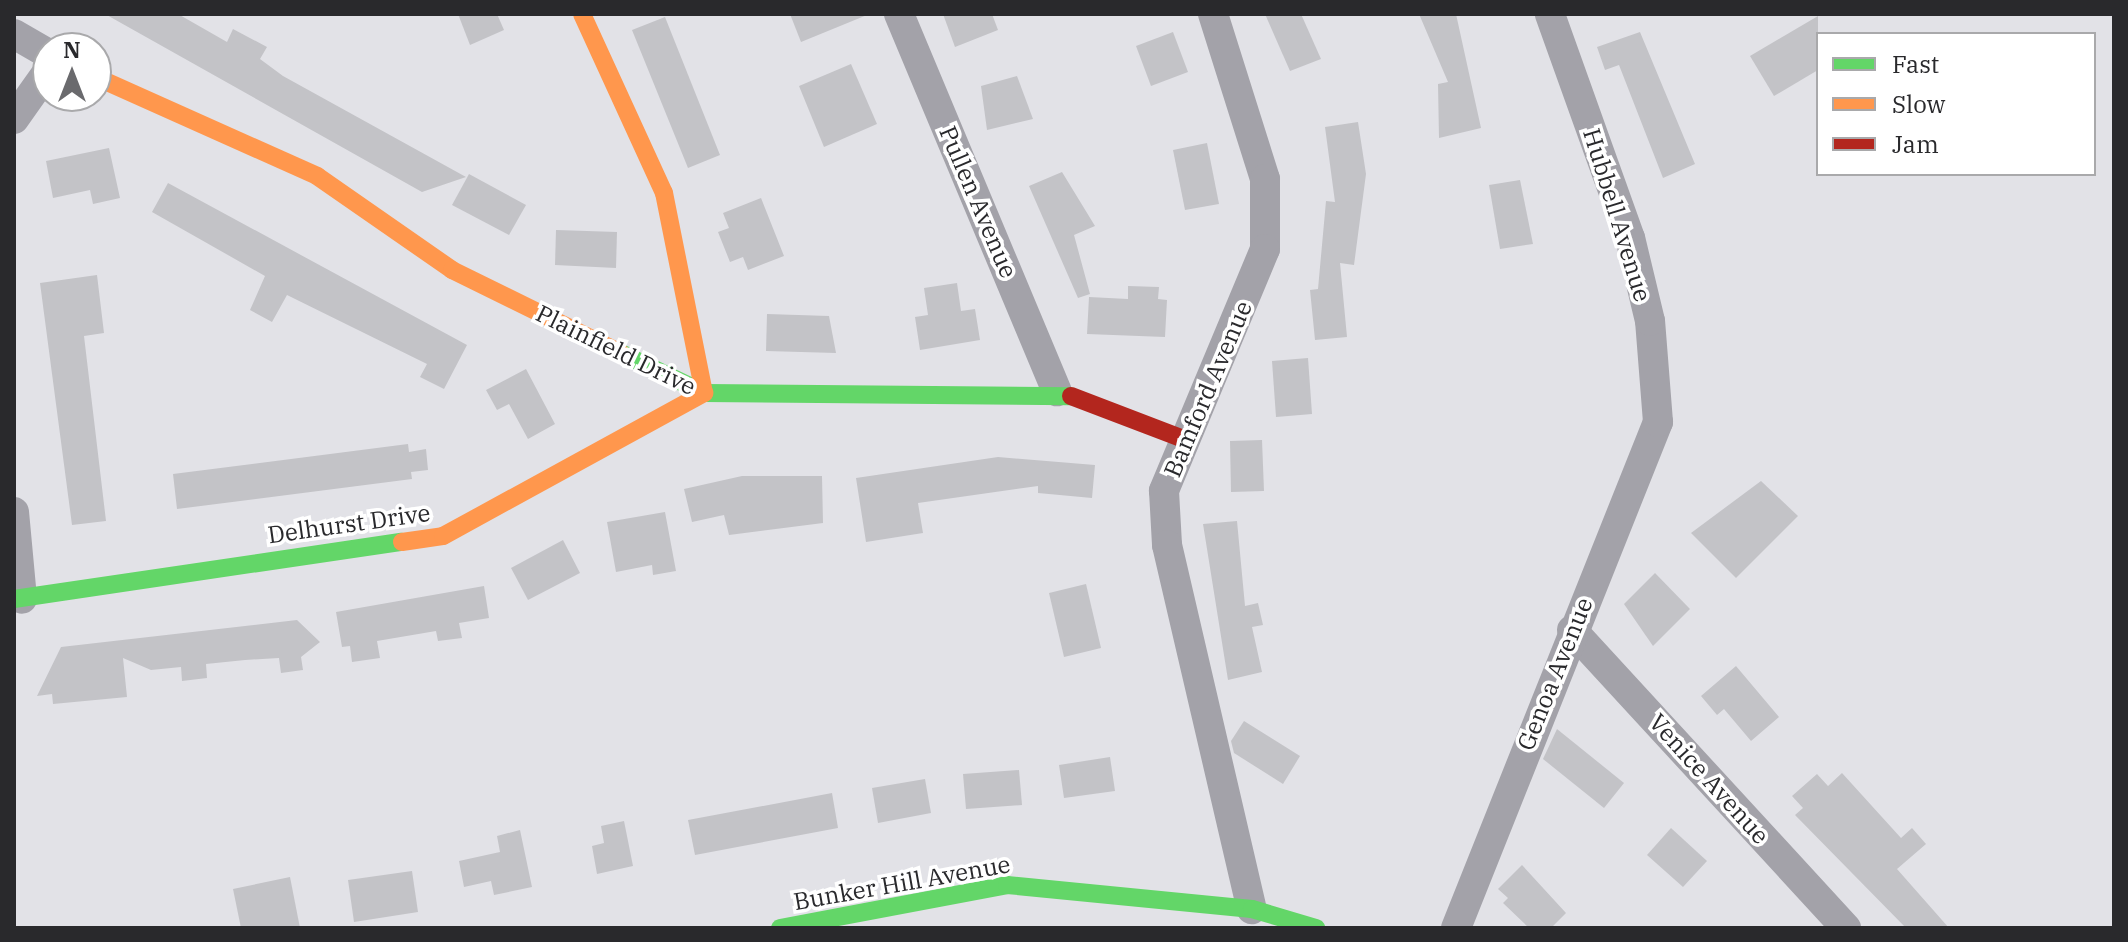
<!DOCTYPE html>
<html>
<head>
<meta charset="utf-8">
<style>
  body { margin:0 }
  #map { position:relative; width:2128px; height:942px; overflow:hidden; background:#e2e2e7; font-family:"IBM Plex Serif",serif }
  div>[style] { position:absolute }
  .building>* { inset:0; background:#c3c3c7 }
  .street>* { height:30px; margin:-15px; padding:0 15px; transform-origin:15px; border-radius:15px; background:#a3a2a9 }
  .fast>* { height:18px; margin:-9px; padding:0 9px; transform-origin:9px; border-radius:9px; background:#63d668 }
  .slow>* { height:18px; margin:-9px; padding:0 9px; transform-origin:9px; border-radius:9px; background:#ff974d }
  .jam>* { height:18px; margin:-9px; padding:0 9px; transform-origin:9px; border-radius:9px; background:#b3261e }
  span { translate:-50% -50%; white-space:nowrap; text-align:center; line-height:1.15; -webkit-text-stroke:7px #fff; paint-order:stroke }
  .street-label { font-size:24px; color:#29292c }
  .frame { position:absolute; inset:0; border:16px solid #29292c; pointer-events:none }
  .legend { position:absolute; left:1816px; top:32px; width:280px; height:144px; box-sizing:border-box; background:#fff; border:2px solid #a9a9ab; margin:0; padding:10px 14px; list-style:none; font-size:24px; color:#29292c }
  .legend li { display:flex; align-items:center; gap:16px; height:40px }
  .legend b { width:40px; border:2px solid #a9a9ab }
  .north { position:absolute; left:32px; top:32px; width:80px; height:80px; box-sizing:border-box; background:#fff; border:2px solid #a9a9ab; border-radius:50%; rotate:0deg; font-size:22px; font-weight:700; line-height:32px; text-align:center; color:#29292c }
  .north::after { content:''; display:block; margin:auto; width:28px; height:36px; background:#6a6a6d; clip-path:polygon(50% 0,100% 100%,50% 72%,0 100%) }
</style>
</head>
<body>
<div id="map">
  <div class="building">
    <i style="clip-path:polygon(105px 14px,178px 14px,227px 42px,233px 29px,267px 47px,260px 59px,283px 76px,466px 177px,422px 192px)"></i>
    <i style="clip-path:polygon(458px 14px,497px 14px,504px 30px,470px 45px)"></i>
    <i style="clip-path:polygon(790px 14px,867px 14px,867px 15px,801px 42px)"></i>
    <i style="clip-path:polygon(943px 14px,992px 14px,998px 30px,955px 47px)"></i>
    <i style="clip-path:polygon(1265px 14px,1301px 14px,1321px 59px,1290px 71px)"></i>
    <i style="clip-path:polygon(1419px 14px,1456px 14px,1481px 128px,1439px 138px,1438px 84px,1448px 82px)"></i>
    <i style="clip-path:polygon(1818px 16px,1818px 70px,1774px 96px,1750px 56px)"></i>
    <i style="clip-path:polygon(665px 17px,720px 155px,688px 168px,632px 30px)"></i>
    <i style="clip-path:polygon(1173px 32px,1188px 72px,1151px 86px,1136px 46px)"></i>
    <i style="clip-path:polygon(1640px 32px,1695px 164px,1663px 178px,1619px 65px,1605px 70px,1597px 47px)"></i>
    <i style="clip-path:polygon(851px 64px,877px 124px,824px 147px,799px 86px)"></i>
    <i style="clip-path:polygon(1017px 76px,1033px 119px,987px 130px,981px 86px)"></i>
    <i style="clip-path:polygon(1358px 122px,1366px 174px,1354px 265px,1340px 263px,1347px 337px,1315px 340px,1310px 290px,1318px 289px,1326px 201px,1335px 202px,1325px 127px)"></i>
    <i style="clip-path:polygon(1207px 143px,1219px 204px,1185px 210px,1173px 150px)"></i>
    <i style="clip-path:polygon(109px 148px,120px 198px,93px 204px,90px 190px,53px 198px,46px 161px)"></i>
    <i style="clip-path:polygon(1062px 172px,1095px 226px,1074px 235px,1090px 294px,1078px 298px,1029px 186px)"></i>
    <i style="clip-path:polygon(469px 174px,526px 205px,509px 235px,452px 205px)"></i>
    <i style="clip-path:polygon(1520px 180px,1533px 244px,1500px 249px,1489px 185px)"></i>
    <i style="clip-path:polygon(168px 183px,467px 345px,444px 389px,420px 377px,427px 364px,287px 295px,272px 322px,250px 310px,265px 276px,152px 212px)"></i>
    <i style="clip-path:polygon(761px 198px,784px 256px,748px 270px,743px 257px,730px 262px,718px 232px,729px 228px,723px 213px)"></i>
    <i style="clip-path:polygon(556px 230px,617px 232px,616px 268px,555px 265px)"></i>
    <i style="clip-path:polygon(97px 275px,104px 333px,84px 336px,106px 521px,72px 525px,40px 283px)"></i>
    <i style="clip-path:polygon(957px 283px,961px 311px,975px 309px,980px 340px,920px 350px,915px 317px,928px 315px,924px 288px)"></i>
    <i style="clip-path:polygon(1128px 286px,1159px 287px,1158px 299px,1167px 300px,1165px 337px,1087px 334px,1089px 297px,1128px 299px)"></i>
    <i style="clip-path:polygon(767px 314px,829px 316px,836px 353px,766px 351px)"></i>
    <i style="clip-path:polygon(1308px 358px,1312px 414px,1276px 417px,1272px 361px)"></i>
    <i style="clip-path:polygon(526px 369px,555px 424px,528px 439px,509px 404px,497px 410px,486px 390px)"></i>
    <i style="clip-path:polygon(1262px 440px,1264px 491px,1231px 492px,1230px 441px)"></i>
    <i style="clip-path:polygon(408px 444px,409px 452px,426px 449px,428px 470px,411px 472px,412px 479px,177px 509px,173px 474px)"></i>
    <i style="clip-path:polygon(998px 457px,1095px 465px,1092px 498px,1038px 493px,1038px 486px,918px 503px,923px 533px,866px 542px,856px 478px)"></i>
    <i style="clip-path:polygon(742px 476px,822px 476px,823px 523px,729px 535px,724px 515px,692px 522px,684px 489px)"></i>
    <i style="clip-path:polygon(1761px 481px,1798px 516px,1736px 578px,1691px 533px)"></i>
    <i style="clip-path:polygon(665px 512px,676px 571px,653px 575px,652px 565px,616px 572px,607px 522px)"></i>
    <i style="clip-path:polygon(1237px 521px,1245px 606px,1258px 603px,1263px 625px,1252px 627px,1262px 672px,1228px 680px,1203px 524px)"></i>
    <i style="clip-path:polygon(563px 540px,580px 573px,528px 600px,511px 568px)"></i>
    <i style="clip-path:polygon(1655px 573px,1690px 609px,1653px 646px,1624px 604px)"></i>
    <i style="clip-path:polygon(1086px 584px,1101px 648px,1064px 657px,1049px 593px)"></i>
    <i style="clip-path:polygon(484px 586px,489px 618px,459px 623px,462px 638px,438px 641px,436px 631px,377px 641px,380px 658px,352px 662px,350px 646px,342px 647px,336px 612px)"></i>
    <i style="clip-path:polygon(297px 620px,320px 642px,301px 657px,303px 670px,281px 673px,279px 658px,245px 660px,206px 664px,207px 678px,182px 681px,181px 667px,151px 670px,123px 658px,127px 697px,53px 704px,52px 694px,37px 696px,61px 647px)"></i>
    <i style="clip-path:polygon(1736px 666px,1779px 717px,1751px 741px,1724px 709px,1717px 715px,1701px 696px)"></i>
    <i style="clip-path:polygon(1244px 721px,1300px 756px,1283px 784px,1234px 753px,1231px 741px)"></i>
    <i style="clip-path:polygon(1557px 729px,1624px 783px,1604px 808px,1543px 759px)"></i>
    <i style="clip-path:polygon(1110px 757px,1115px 791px,1064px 798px,1059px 765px)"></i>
    <i style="clip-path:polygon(1019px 770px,1022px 805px,966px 809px,963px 774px)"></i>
    <i style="clip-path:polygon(1842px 773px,1901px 838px,1912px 828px,1926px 844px,1897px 869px,1949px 928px,1906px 928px,1795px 815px,1803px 808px,1792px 796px,1817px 774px,1828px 786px)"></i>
    <i style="clip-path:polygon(925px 779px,931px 813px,878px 823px,872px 788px)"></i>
    <i style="clip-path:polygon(832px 793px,838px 828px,695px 855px,688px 820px)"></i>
    <i style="clip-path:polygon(624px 821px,633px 866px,597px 874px,592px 846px,604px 843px,601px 826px)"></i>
    <i style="clip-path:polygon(1671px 828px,1707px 861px,1683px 887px,1647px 855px)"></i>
    <i style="clip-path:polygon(520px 830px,532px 887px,494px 895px,491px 881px,464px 887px,459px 861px,500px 852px,497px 836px)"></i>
    <i style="clip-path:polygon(1522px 865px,1566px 913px,1551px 928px,1529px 928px,1503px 903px,1508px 898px,1498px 889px)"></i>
    <i style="clip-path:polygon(412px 871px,418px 912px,354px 922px,348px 880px)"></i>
    <i style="clip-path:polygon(290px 877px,300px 928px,241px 928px,233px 889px)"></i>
  </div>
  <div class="street">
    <i style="left:899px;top:14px;width:409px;rotate:67.3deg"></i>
    <i style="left:1213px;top:14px;width:173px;rotate:72.5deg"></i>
    <i style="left:1265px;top:179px;width:70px;rotate:90deg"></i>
    <i style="left:1265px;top:249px;width:262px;rotate:112.7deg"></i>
    <i style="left:1164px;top:491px;width:54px;rotate:86.8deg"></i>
    <i style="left:1167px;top:545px;width:374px;rotate:76.9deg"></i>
    <i style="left:14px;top:34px;width:39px;rotate:30deg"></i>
    <i style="left:14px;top:119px;width:59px;rotate:-54.7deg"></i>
    <i style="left:14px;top:512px;width:87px;rotate:84.7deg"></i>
    <i style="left:1572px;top:630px;width:405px;rotate:47.4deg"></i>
    <i style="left:1456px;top:928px;width:545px;rotate:-68.24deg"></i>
    <i style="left:1658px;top:422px;width:101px;rotate:-94.5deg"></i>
    <i style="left:1650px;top:321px;width:85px;rotate:-103.5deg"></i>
    <i style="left:1630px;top:238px;width:238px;rotate:-109.7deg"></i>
  </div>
  <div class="fast">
    <i style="left:621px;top:353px;width:92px;rotate:25.7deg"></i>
    <i style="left:704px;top:393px;width:367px;rotate:0.5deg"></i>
    <i style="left:14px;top:599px;width:392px;rotate:-8.4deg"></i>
    <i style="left:780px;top:928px;width:231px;rotate:-10.7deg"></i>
    <i style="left:1007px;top:885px;width:246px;rotate:5.6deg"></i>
    <i style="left:1252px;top:909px;width:67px;rotate:16.5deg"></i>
  </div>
  <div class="slow">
    <i style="left:96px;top:77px;width:242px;rotate:24.1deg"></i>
    <i style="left:317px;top:176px;width:165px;rotate:34.8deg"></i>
    <i style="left:452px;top:270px;width:188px;rotate:26.2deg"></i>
    <i style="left:402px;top:542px;width:41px;rotate:-8.3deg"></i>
    <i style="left:443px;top:536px;width:298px;rotate:-28.7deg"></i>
    <i style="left:704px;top:393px;width:204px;rotate:-101.3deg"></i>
    <i style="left:664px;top:193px;width:197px;rotate:-114.6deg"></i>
  </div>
  <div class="jam">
    <i style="left:1071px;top:396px;width:123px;rotate:20.9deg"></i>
  </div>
  <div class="street-label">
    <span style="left:978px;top:202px;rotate:67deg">Pullen Avenue</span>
    <span style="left:1617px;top:215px;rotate:73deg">Hubbell Avenue</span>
    <span style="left:616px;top:350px;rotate:26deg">Plainfield Drive</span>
    <span style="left:1208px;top:389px;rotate:-67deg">Bamford Avenue</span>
    <span style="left:349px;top:524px;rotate:-8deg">Delhurst Drive</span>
    <span style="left:1555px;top:674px;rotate:-68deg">Genoa Avenue</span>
    <span style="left:1709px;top:779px;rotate:48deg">Venice Avenue</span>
    <span style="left:902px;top:883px;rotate:-10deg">Bunker Hill Avenue</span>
  </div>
  <div class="frame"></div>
  <ul class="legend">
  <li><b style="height:10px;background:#63d668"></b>Fast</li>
  <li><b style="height:10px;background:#ff974d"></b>Slow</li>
  <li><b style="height:10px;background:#b3261e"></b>Jam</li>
  </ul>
  <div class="north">N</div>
</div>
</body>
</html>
